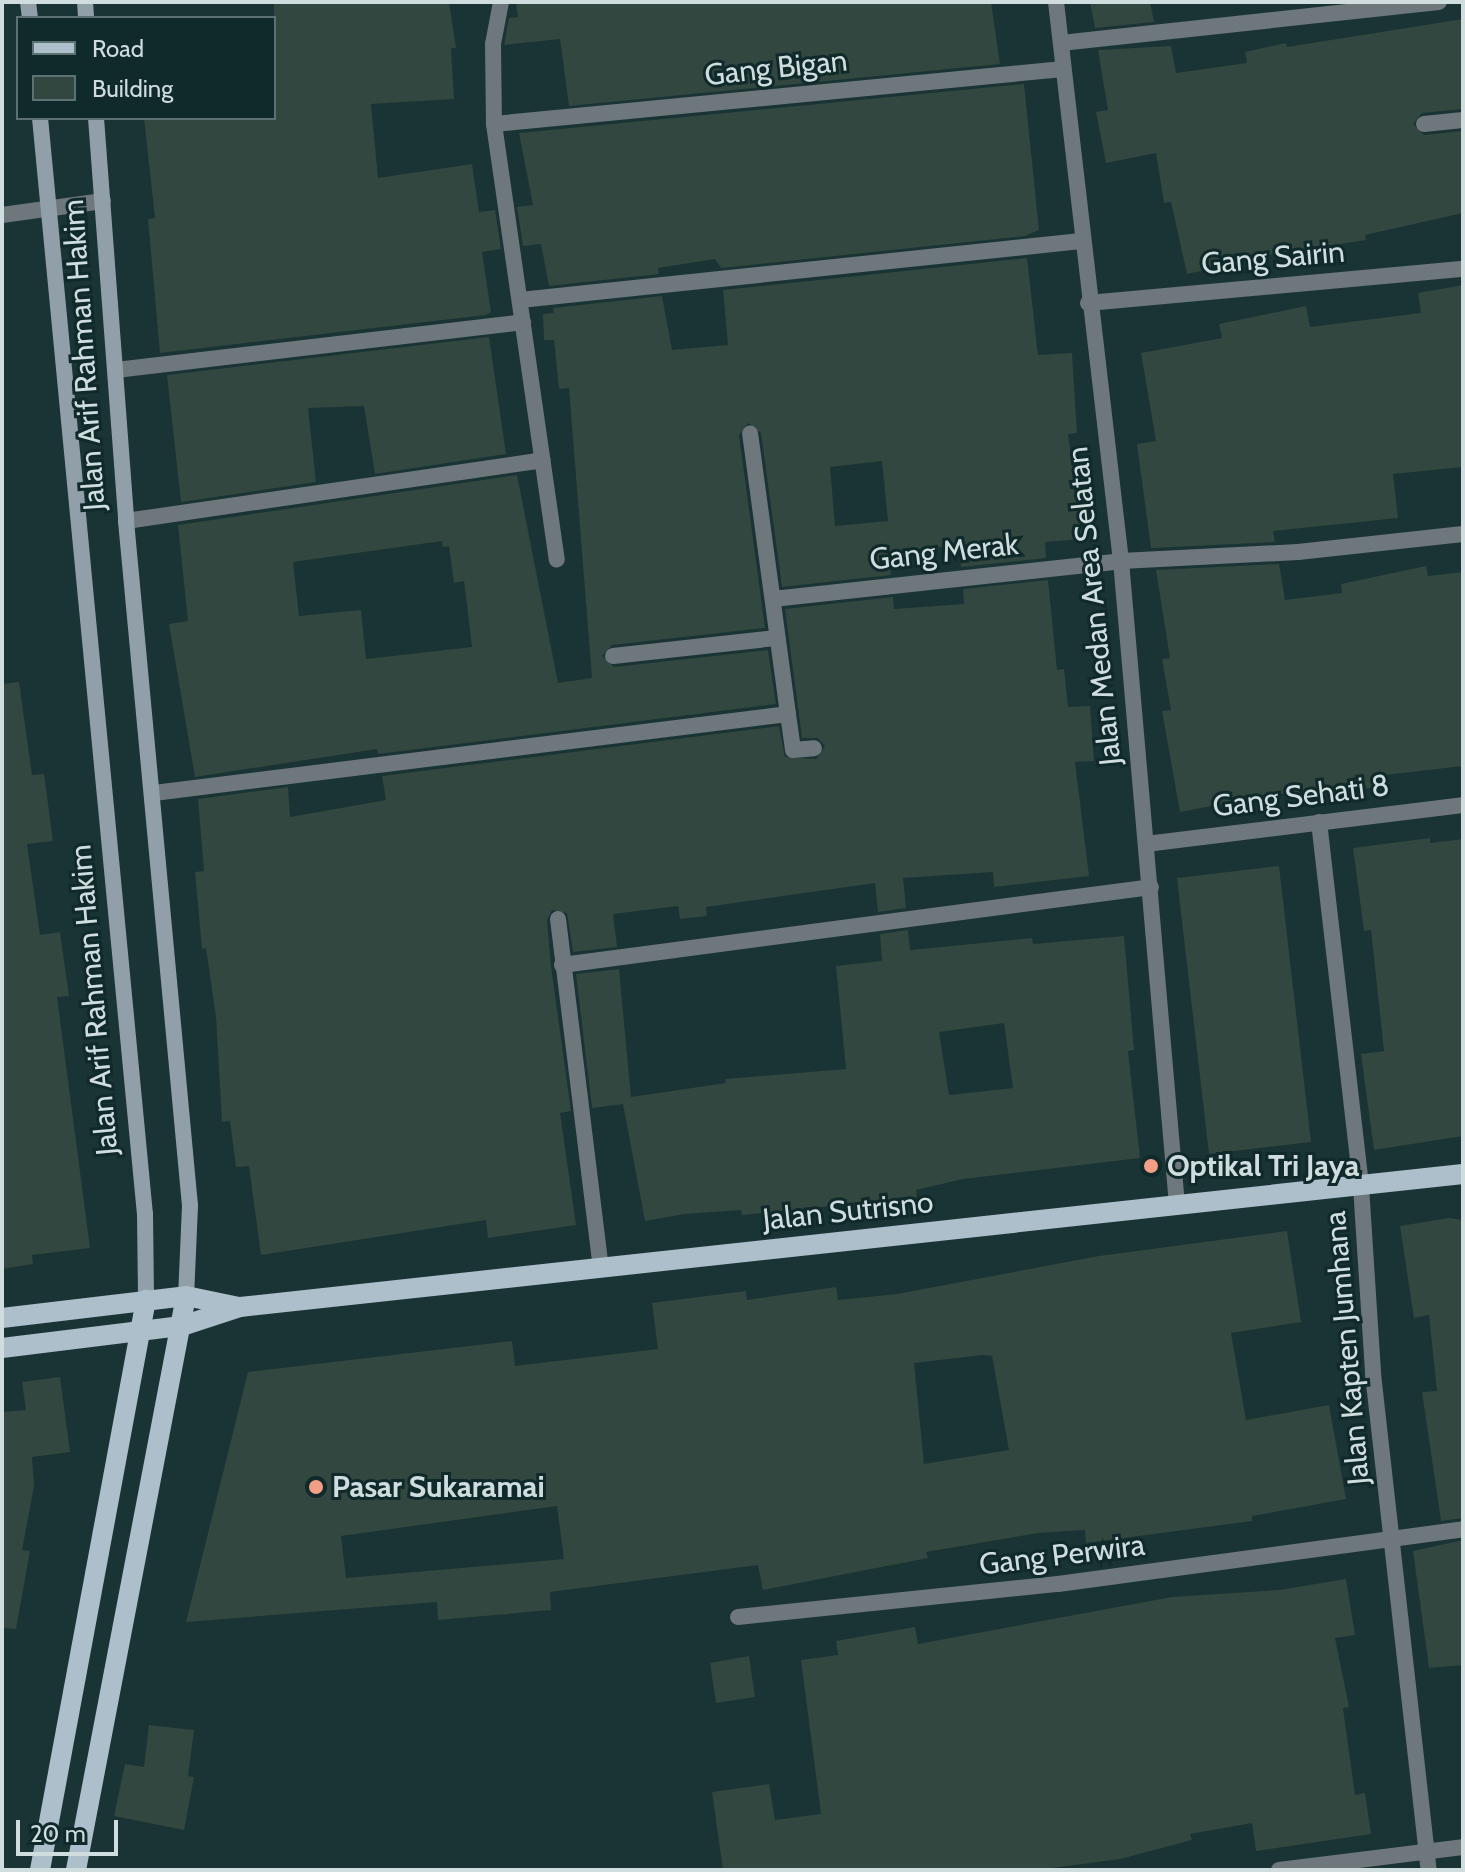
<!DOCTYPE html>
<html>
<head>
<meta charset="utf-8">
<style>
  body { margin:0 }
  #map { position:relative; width:1465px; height:1872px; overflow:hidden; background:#1a3334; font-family:Cabin,sans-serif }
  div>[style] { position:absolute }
  .building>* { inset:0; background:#31473f }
  .minor>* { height:16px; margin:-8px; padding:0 8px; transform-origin:8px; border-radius:8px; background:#6d777c }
  .tertiary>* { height:16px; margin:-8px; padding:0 8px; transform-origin:8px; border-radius:8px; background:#6d777c }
  .secondary>* { height:16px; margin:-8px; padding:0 8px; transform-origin:8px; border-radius:8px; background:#919fa8 }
  .primary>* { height:20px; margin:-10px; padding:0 10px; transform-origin:10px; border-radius:10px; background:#acbfca }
  .dots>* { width:22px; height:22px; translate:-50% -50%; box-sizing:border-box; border:4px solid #10292a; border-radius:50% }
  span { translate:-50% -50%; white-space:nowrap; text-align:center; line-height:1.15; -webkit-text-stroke:6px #10292a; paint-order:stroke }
  .street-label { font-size:30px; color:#cfddde }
  .poi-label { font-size:30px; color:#cfddde; font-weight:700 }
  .left { translate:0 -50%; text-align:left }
  .frame { position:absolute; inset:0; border:4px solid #cfddde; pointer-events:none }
  .legend { position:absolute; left:16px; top:16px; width:260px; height:104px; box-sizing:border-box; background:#10292a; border:2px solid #5c7172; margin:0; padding:10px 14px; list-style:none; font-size:24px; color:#cfddde }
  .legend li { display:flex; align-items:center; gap:16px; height:40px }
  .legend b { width:40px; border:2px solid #5c7172 }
  .scale { position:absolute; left:16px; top:1820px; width:102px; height:36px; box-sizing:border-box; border:4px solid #cfddde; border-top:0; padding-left:10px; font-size:24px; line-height:28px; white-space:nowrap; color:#cfddde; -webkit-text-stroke:6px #10292a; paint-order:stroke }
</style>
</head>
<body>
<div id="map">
  <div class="building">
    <i style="clip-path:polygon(274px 2px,449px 2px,456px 48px,451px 48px,454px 99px,371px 104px,378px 178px,472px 164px,479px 212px,495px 210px,501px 249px,482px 252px,491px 312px,486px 315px,160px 353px,148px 219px,155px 218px,144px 118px,274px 118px)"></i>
    <i style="clip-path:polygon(516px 2px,991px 2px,1000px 64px,569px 106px,560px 39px,504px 45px,509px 18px,518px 17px)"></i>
    <i style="clip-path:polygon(1090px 2px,1150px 2px,1154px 22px,1095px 28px)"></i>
    <i style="clip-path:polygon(1463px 19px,1463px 109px,1422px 113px,1413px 124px,1424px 135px,1463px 131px,1463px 213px,1365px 235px,1366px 240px,1229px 261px,1229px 265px,1187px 274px,1171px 202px,1164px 203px,1156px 153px,1106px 163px,1096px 112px,1108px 110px,1098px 50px,1171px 46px,1176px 73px,1247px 63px,1245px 52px,1286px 43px,1287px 47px)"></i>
    <i style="clip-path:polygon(1024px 84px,1039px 230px,1025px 236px,721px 268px,715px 259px,658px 268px,659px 274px,549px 286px,541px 244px,523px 246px,517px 207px,533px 205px,519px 133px)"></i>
    <i style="clip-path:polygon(evenodd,1027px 258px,1038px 355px,1072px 353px,1077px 433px,1068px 434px,1083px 539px,1045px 542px,1046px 558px,961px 567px,959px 545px,888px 552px,891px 575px,782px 587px,761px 433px,748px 423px,739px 435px,765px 628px,612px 645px,602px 656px,614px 667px,768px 650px,776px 704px,378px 754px,377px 749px,195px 777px,169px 624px,188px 621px,178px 525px,517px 475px,558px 683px,592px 678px,569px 388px,559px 389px,554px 340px,544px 340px,543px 314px,554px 313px,553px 308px,662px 296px,672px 350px,728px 345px,723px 290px,1027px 258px,882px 461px,888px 521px,835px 526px,830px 467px,882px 461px,1027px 258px,442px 541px,443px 547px,449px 546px,454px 583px,464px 581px,472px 647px,366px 659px,361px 610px,299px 616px,293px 562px,442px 541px)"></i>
    <i style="clip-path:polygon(1463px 285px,1463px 467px,1393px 474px,1398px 518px,1273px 531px,1275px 542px,1151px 548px,1137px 444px,1156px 441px,1141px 353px,1222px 338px,1219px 324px,1306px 306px,1310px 327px,1421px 313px,1418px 293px)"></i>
    <i style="clip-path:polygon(489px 337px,506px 454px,375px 474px,364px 406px,308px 408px,316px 482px,181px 502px,167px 375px)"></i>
    <i style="clip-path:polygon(1279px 564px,1285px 600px,1342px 593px,1341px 584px,1426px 566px,1428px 576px,1463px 572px,1463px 766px,1385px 775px,1387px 787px,1232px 797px,1233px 802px,1180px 812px,1162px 711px,1171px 710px,1162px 659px,1170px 658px,1156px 570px)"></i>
    <i style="clip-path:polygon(1048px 580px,1057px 670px,1064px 669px,1068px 707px,1090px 706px,1094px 761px,1075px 762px,1089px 876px,994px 887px,993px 872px,903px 878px,906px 908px,878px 912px,875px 883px,706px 907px,707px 916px,680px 919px,678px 906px,613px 914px,617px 947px,573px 952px,567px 913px,552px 910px,547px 920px,551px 966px,571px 1111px,560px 1113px,576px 1225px,488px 1238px,486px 1220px,261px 1255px,249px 1166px,236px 1167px,230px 1121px,222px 1122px,216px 1017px,206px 948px,202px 949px,195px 872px,204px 871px,198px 799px,288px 787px,290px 817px,386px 800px,382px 776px,779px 726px,785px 757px,816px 759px,825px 746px,818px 738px,802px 738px,785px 609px,893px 597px,894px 609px,964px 604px,963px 589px)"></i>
    <i style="clip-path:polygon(19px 682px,32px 775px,44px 774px,53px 841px,27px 844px,40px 935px,60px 932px,69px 996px,57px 997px,90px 1248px,32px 1255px,33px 1264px,2px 1269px,2px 684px)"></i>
    <i style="clip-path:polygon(1430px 838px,1430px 843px,1463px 839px,1463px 1136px,1374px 1150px,1361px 1054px,1384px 1051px,1371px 930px,1364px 931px,1353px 848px)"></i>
    <i style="clip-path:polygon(1279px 866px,1311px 1142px,1209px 1154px,1177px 878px)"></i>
    <i style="clip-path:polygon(evenodd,908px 930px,910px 950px,1032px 938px,1033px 944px,1124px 936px,1134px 1050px,1128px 1051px,1140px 1158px,963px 1179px,916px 1190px,917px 1197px,742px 1215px,741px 1210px,685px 1214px,645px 1221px,623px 1104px,592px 1108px,576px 974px,619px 969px,631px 1097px,726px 1083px,725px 1079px,846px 1069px,836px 966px,882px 961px,880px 934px,908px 930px,1004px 1023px,1013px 1088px,949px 1095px,939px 1032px,1004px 1023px)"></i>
    <i style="clip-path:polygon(1449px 1218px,1463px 1220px,1463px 1518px,1441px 1521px,1422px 1392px,1437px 1391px,1429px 1315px,1414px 1318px,1400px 1226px)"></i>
    <i style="clip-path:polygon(evenodd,1287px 1231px,1301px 1322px,1231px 1333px,1246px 1420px,1329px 1405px,1346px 1499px,1252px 1516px,1252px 1521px,1086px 1543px,1085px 1530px,1038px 1533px,926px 1552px,928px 1558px,763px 1590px,758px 1565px,550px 1592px,551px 1610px,438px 1620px,437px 1602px,186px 1622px,248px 1372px,512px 1341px,515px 1366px,658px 1349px,652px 1303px,746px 1291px,747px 1300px,836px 1287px,838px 1300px,897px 1294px,1099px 1256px,1287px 1231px,983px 1355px,992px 1356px,1009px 1450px,924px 1464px,914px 1363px,983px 1355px,1287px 1231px,557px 1506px,564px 1559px,346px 1578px,341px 1536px,557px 1506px)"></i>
    <i style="clip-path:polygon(60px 1377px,70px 1452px,32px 1457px,34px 1486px,22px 1550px,30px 1551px,16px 1629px,2px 1628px,2px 1412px,26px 1410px,22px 1382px)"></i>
    <i style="clip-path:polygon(1463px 1540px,1463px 1665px,1429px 1668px,1413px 1551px)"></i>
    <i style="clip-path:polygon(1346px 1579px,1355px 1635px,1335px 1638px,1349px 1707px,1343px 1708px,1355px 1795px,1365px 1793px,1371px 1834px,1256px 1851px,1252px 1823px,1190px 1834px,1192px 1840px,1120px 1859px,1037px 1870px,723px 1870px,712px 1792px,769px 1784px,775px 1820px,821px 1814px,801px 1660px,838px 1655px,836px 1641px,915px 1627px,918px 1644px,1172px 1597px,1279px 1590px)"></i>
    <i style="clip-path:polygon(749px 1656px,755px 1697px,716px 1703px,710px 1663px)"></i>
    <i style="clip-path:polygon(149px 1725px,194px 1730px,188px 1776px,194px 1777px,184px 1830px,114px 1816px,125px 1764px,144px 1767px)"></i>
  </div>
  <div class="minor">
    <i style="left:501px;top:2px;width:43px;rotate:100.8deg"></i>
    <i style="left:493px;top:44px;width:80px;rotate:89.3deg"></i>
    <i style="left:494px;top:124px;width:440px;rotate:81.8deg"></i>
    <i style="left:1056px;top:2px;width:563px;rotate:83.37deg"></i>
    <i style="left:1121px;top:561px;width:646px;rotate:85.03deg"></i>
    <i style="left:1061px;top:43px;width:380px;rotate:-6.2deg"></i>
    <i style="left:494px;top:124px;width:572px;rotate:-5.52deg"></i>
    <i style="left:1424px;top:124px;width:39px;rotate:-6deg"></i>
    <i style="left:2px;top:215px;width:102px;rotate:-7.9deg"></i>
    <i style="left:520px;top:300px;width:564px;rotate:-6deg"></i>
    <i style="left:1088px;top:303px;width:377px;rotate:-5.2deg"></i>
    <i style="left:116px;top:370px;width:410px;rotate:-6.7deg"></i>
    <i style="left:126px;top:521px;width:421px;rotate:-8.3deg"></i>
    <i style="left:773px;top:599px;width:350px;rotate:-6.2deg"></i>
    <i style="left:1121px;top:561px;width:177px;rotate:-2.9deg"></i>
    <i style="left:1298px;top:552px;width:166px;rotate:-6.2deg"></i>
    <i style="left:613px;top:656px;width:165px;rotate:-6.3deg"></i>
    <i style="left:788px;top:714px;width:36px;rotate:82deg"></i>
    <i style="left:793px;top:750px;width:21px;rotate:-5deg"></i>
    <i style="left:154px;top:793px;width:639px;rotate:-7.1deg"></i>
    <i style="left:788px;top:714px;width:283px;rotate:-97.7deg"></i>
    <i style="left:1319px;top:822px;width:366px;rotate:83.4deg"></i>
    <i style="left:1146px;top:844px;width:319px;rotate:-7deg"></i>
    <i style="left:558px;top:919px;width:352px;rotate:83deg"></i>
    <i style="left:562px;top:965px;width:594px;rotate:-7.54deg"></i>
    <i style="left:738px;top:1617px;width:322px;rotate:-5.9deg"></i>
    <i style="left:1058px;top:1584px;width:409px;rotate:-7.7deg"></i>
    <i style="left:1279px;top:1870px;width:185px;rotate:-7.1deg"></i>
  </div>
  <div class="tertiary">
    <i style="left:1361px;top:1186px;width:188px;rotate:86.3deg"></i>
    <i style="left:1373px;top:1374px;width:499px;rotate:83.6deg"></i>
  </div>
  <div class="secondary">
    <i style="left:28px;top:2px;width:16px;rotate:83deg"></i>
    <i style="left:85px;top:2px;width:16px;rotate:86deg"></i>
    <i style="left:40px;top:118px;width:1101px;rotate:84.53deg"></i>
    <i style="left:145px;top:1214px;width:86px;rotate:89.3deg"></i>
    <i style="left:96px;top:118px;width:404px;rotate:85.7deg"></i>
    <i style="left:126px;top:521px;width:688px;rotate:84.66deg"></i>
    <i style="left:190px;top:1206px;width:90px;rotate:92.5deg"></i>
  </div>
  <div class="primary">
    <i style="left:2px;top:1318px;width:185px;rotate:-6.8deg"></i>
    <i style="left:186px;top:1296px;width:54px;rotate:11.7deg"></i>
    <i style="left:2px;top:1348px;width:181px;rotate:-7deg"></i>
    <i style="left:182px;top:1326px;width:61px;rotate:-18.1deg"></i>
    <i style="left:240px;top:1307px;width:1230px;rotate:-6.21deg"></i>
    <i style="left:40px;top:1870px;width:580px;rotate:-79.47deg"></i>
    <i style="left:76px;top:1870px;width:584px;rotate:-79.15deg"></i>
  </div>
  <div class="dots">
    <i style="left:1151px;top:1166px;background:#f39f85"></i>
    <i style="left:316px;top:1487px;background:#f39f85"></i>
  </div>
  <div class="street-label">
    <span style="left:776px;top:68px;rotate:-6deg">Gang Bigan</span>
    <span style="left:1273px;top:258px;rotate:-5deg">Gang Sairin</span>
    <span style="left:84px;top:355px;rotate:-94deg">Jalan Arif Rahman Hakim</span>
    <span style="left:944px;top:552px;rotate:-6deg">Gang Merak</span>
    <span style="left:1094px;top:606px;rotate:-96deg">Jalan Medan Area Selatan</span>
    <span style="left:1301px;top:796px;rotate:-7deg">Gang Sehati 8</span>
    <span style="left:94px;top:1000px;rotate:-95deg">Jalan Arif Rahman Hakim</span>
    <span style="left:848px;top:1211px;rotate:-6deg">Jalan Sutrisno</span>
    <span style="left:1347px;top:1348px;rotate:-95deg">Jalan Kapten Jumhana</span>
    <span style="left:1062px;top:1555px;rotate:-7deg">Gang Perwira</span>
  </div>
  <div class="poi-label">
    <span class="left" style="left:1167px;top:1166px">Optikal Tri Jaya</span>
    <span class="left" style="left:332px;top:1487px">Pasar Sukaramai</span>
  </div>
  <div class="frame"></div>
  <ul class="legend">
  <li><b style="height:10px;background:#acbfca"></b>Road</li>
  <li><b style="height:22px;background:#31473f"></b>Building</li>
  </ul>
  <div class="scale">20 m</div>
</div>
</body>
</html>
